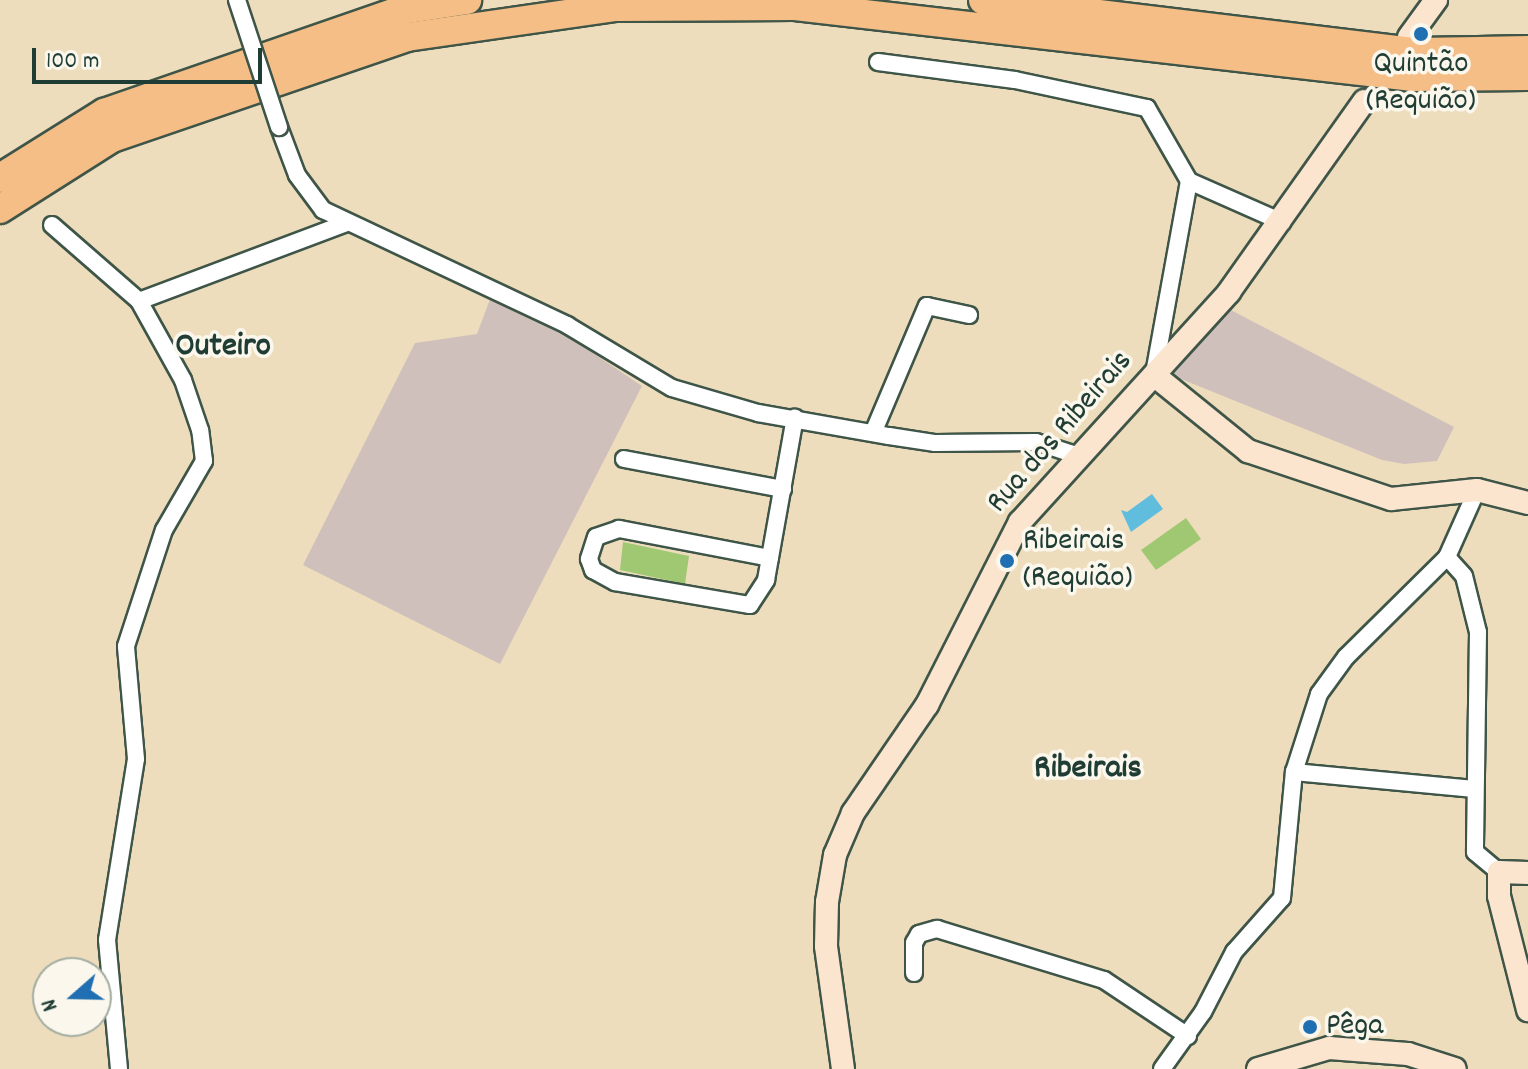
<!DOCTYPE html>
<html>
<head>
<meta charset="utf-8">
<style>
  body { margin:0 }
  #map { position:relative; width:1528px; height:1069px; overflow:hidden; background:#eeddbc; font-family:Dekko,sans-serif }
  div>[style] { position:absolute }
  .industrial>* { inset:0; background:#d0c0bc }
  .green>* { inset:0; background:#a0c873 }
  .water>* { inset:0; background:#60bdde }
  .roads { filter:drop-shadow(2px 0 #3e5548) drop-shadow(-2px 0 #3e5548) drop-shadow(0 2px #3e5548) drop-shadow(0 -2px #3e5548) }
  .street>* { height:16px; margin:-8px; padding:0 8px; transform-origin:8px; border-radius:8px; background:#fff }
  .secondary>* { height:22px; margin:-11px; padding:0 11px; transform-origin:11px; border-radius:11px; background:#fbe5cf }
  .highway>* { height:28px; margin:-14px; padding:0 14px; transform-origin:14px; border-radius:14px; background:#f6be87 }
  .bridges { filter:drop-shadow(2px 0 #3e5548) drop-shadow(-2px 0 #3e5548) drop-shadow(0 2px #3e5548) drop-shadow(0 -2px #3e5548) }
  .street-bridge>* { height:16px; margin:-8px; padding:0 8px; transform-origin:8px; border-radius:8px; background:#fff }
  .dots>* { width:22px; height:22px; translate:-50% -50%; box-sizing:border-box; border:4px solid #fbf7ec; border-radius:50% }
  span { translate:-50% -50%; white-space:nowrap; text-align:center; line-height:1.15; -webkit-text-stroke:7px #fbf7ec; paint-order:stroke }
  .poi-label { font-size:32px; color:#1f3d34 }
  .left { translate:0 -50%; text-align:left }
  .street-label { font-size:32px; color:#1f3d34 }
  .neighbourhood-label { font-size:34px; color:#1f3d34; font-weight:700 }
  .north { position:absolute; left:32px; top:957px; width:80px; height:80px; box-sizing:border-box; background:#fbf7ec; border:2px solid #a3ada2; border-radius:50%; rotate:250deg; font-size:22px; font-weight:700; line-height:32px; text-align:center; color:#1f3d34 }
  .north::after { content:''; display:block; margin:auto; width:28px; height:36px; background:#1f6fb2; clip-path:polygon(50% 0,100% 100%,50% 72%,0 100%) }
  .scale { position:absolute; left:32px; top:48px; width:230px; height:36px; box-sizing:border-box; border:4px solid #1f3d34; border-top:0; padding-left:10px; font-size:24px; line-height:28px; white-space:nowrap; color:#1f3d34; -webkit-text-stroke:6px #fbf7ec; paint-order:stroke }
</style>
</head>
<body>
<div id="map">
  <div class="industrial">
    <i style="clip-path:polygon(490px 299px,542px 319px,642px 386px,500px 664px,303px 565px,415px 343px,477px 334px)"></i>
    <i style="clip-path:polygon(1229px 309px,1454px 427px,1437px 461px,1404px 464px,1382px 460px,1171px 375px)"></i>
  </div>
  <div class="green">
    <i style="clip-path:polygon(1186px 518px,1201px 539px,1156px 570px,1141px 550px)"></i>
    <i style="clip-path:polygon(623px 542px,689px 556px,685px 584px,620px 570px)"></i>
  </div>
  <div class="water">
    <i style="clip-path:polygon(1152px 494px,1163px 509px,1131px 532px,1121px 510px,1127px 512px)"></i>
  </div>
  <div class="roads">
    <div class="street">
      <i style="left:878px;top:62px;width:138px;rotate:7.5deg"></i>
      <i style="left:1015px;top:80px;width:135px;rotate:12deg"></i>
      <i style="left:1147px;top:108px;width:84px;rotate:60.1deg"></i>
      <i style="left:1189px;top:181px;width:195px;rotate:100.3deg"></i>
      <i style="left:279px;top:127px;width:51px;rotate:69.4deg"></i>
      <i style="left:297px;top:175px;width:44px;rotate:53.4deg"></i>
      <i style="left:323px;top:210px;width:270px;rotate:25.2deg"></i>
      <i style="left:567px;top:325px;width:122px;rotate:31deg"></i>
      <i style="left:672px;top:388px;width:90px;rotate:16.2deg"></i>
      <i style="left:758px;top:413px;width:133px;rotate:10deg"></i>
      <i style="left:889px;top:436px;width:47px;rotate:8.7deg"></i>
      <i style="left:935px;top:443px;width:101px;rotate:-0.6deg"></i>
      <i style="left:1036px;top:442px;width:45px;rotate:18deg"></i>
      <i style="left:1189px;top:181px;width:102px;rotate:23.8deg"></i>
      <i style="left:52px;top:225px;width:116px;rotate:41.1deg"></i>
      <i style="left:139px;top:301px;width:221px;rotate:-20.6deg"></i>
      <i style="left:873px;top:433px;width:138px;rotate:-67deg"></i>
      <i style="left:927px;top:306px;width:43px;rotate:12.1deg"></i>
      <i style="left:624px;top:459px;width:162px;rotate:10.7deg"></i>
      <i style="left:1447px;top:557px;width:25px;rotate:48deg"></i>
      <i style="left:1464px;top:576px;width:58px;rotate:76deg"></i>
      <i style="left:1478px;top:632px;width:220px;rotate:90.8deg"></i>
      <i style="left:1475px;top:852px;width:31px;rotate:40deg"></i>
      <i style="left:770px;top:558px;width:154px;rotate:-169.1deg"></i>
      <i style="left:619px;top:529px;width:24px;rotate:161deg"></i>
      <i style="left:596px;top:537px;width:23px;rotate:108deg"></i>
      <i style="left:589px;top:559px;width:12px;rotate:70deg"></i>
      <i style="left:593px;top:570px;width:25px;rotate:29deg"></i>
      <i style="left:615px;top:582px;width:137px;rotate:9.7deg"></i>
      <i style="left:750px;top:605px;width:30px;rotate:-57deg"></i>
      <i style="left:766px;top:580px;width:165px;rotate:-79.9deg"></i>
      <i style="left:1294px;top:772px;width:181px;rotate:5.4deg"></i>
      <i style="left:914px;top:973px;width:30px;rotate:-90deg"></i>
      <i style="left:914px;top:943px;width:10px;rotate:-61deg"></i>
      <i style="left:919px;top:934px;width:19px;rotate:-16deg"></i>
      <i style="left:937px;top:929px;width:175px;rotate:17deg"></i>
      <i style="left:1104px;top:980px;width:101px;rotate:33.7deg"></i>
      <i style="left:119px;top:1069px;width:130px;rotate:-95.3deg"></i>
      <i style="left:107px;top:940px;width:183px;rotate:-80.9deg"></i>
      <i style="left:136px;top:759px;width:113px;rotate:-95.1deg"></i>
      <i style="left:126px;top:646px;width:122px;rotate:-71.9deg"></i>
      <i style="left:164px;top:530px;width:80px;rotate:-59.9deg"></i>
      <i style="left:204px;top:461px;width:31px;rotate:-97deg"></i>
      <i style="left:200px;top:430px;width:53px;rotate:-108.8deg"></i>
      <i style="left:183px;top:380px;width:90px;rotate:-119.1deg"></i>
      <i style="left:1162px;top:1069px;width:70px;rotate:-54.3deg"></i>
      <i style="left:1203px;top:1012px;width:68px;rotate:-62.7deg"></i>
      <i style="left:1234px;top:952px;width:72px;rotate:-48.4deg"></i>
      <i style="left:1282px;top:898px;width:127px;rotate:-84.6deg"></i>
      <i style="left:1294px;top:772px;width:82px;rotate:-72.2deg"></i>
      <i style="left:1319px;top:694px;width:46px;rotate:-53.9deg"></i>
      <i style="left:1346px;top:657px;width:142px;rotate:-44.7deg"></i>
      <i style="left:1447px;top:557px;width:73px;rotate:-65.9deg"></i>
    </div>
    <div class="secondary">
      <i style="left:1409px;top:37px;width:46px;rotate:-53.9deg"></i>
      <i style="left:1154px;top:375px;width:121px;rotate:39deg"></i>
      <i style="left:1248px;top:451px;width:151px;rotate:18.6deg"></i>
      <i style="left:1391px;top:499px;width:86px;rotate:-6deg"></i>
      <i style="left:1477px;top:490px;width:53px;rotate:14.3deg"></i>
      <i style="left:1528px;top:873px;width:29px;rotate:-178deg"></i>
      <i style="left:1499px;top:872px;width:24px;rotate:90deg"></i>
      <i style="left:1499px;top:896px;width:118px;rotate:75.7deg"></i>
      <i style="left:843px;top:1069px;width:124px;rotate:-97.9deg"></i>
      <i style="left:826px;top:946px;width:44px;rotate:-88.7deg"></i>
      <i style="left:827px;top:902px;width:48px;rotate:-80.3deg"></i>
      <i style="left:835px;top:855px;width:46px;rotate:-66.8deg"></i>
      <i style="left:853px;top:813px;width:131px;rotate:-55.6deg"></i>
      <i style="left:927px;top:705px;width:205px;rotate:-63.1deg"></i>
      <i style="left:1020px;top:522px;width:311px;rotate:-47.7deg"></i>
      <i style="left:1229px;top:292px;width:234px;rotate:-54.7deg"></i>
      <i style="left:1258px;top:1069px;width:74px;rotate:-16.5deg"></i>
      <i style="left:1329px;top:1048px;width:79px;rotate:4.3deg"></i>
      <i style="left:1408px;top:1054px;width:49px;rotate:17.7deg"></i>
    </div>
    <div class="highway">
      <i style="left:983px;top:0;width:435px;rotate:6.9deg"></i>
      <i style="left:1415px;top:52px;width:113px;rotate:-1deg"></i>
      <i style="left:0;top:178px;width:123px;rotate:-32deg"></i>
      <i style="left:104px;top:113px;width:315px;rotate:-19.1deg"></i>
      <i style="left:402px;top:10px;width:66px;rotate:-8.7deg"></i>
      <i style="left:0;top:209px;width:133px;rotate:-32.4deg"></i>
      <i style="left:112px;top:138px;width:312px;rotate:-18.9deg"></i>
      <i style="left:407px;top:37px;width:211px;rotate:-8.2deg"></i>
      <i style="left:616px;top:7px;width:179px;rotate:-0.3deg"></i>
      <i style="left:795px;top:6px;width:620px;rotate:6.57deg"></i>
      <i style="left:1411px;top:77px;width:117px;rotate:-0.5deg"></i>
    </div>
  </div>
  <div class="bridges">
    <div class="street-bridge">
      <i style="left:237px;top:0;width:134px;rotate:71.7deg"></i>
    </div>
  </div>
  <div class="dots">
    <i style="left:1421px;top:34px;background:#1f6fb2"></i>
    <i style="left:1007px;top:561px;background:#1f6fb2"></i>
    <i style="left:1310px;top:1027px;background:#1f6fb2"></i>
  </div>
  <div class="poi-label">
    <span style="left:1421px;top:84px">Quintão<br>(Requião)</span>
    <span class="left" style="left:1023px;top:561px">Ribeirais<br>(Requião)</span>
    <span class="left" style="left:1326px;top:1027px">Pêga</span>
  </div>
  <div class="street-label">
    <span style="left:1061px;top:433px;rotate:-49deg">Rua dos Ribeirais</span>
  </div>
  <div class="neighbourhood-label">
    <span style="left:223px;top:348px">Outeiro</span>
    <span style="left:1088px;top:770px">Ribeirais</span>
  </div>
  <div class="north">N</div>
  <div class="scale">100 m</div>
</div>
</body>
</html>
